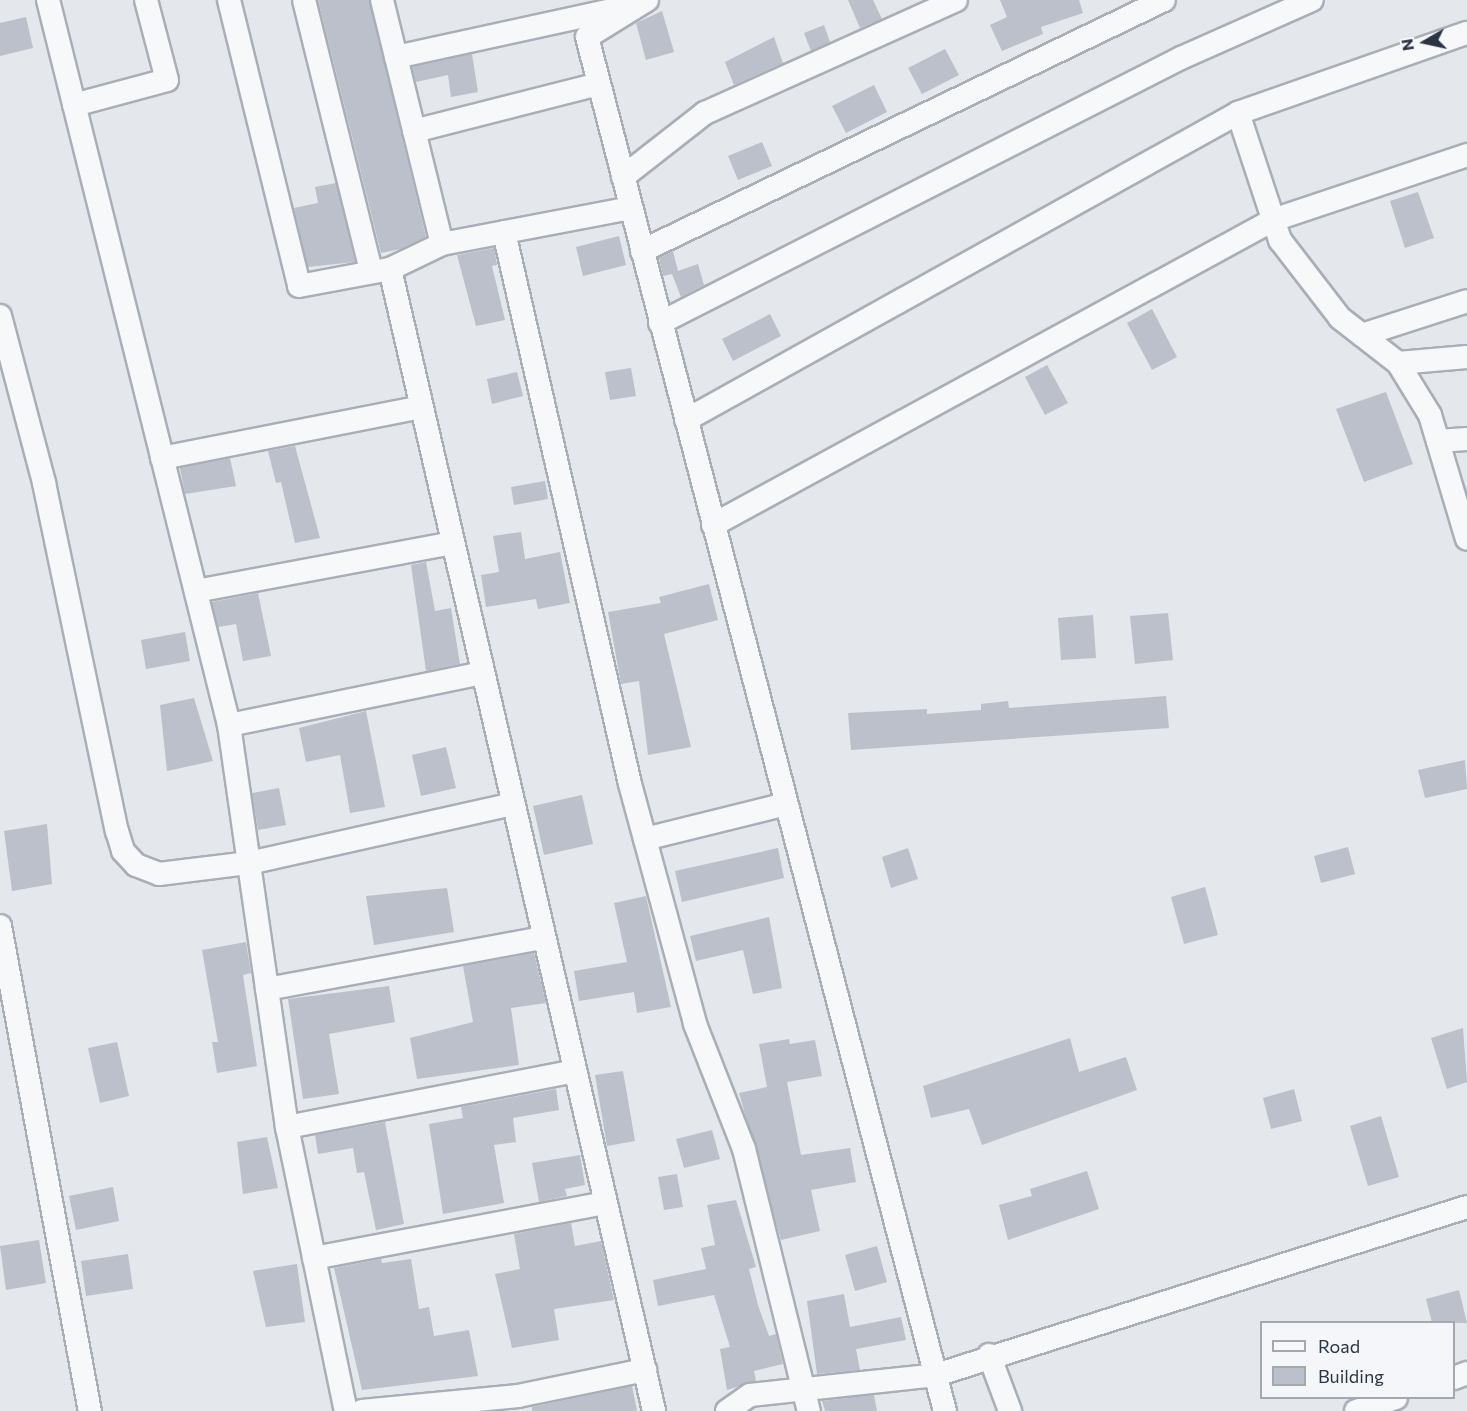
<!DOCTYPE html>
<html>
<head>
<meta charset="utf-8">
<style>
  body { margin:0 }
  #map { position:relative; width:1467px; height:1411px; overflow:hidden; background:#e4e7ec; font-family:Commissioner,sans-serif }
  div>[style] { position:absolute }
  .building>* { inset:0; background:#bbc0ca }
  .roads { filter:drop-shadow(2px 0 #a9aeb7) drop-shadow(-2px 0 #a9aeb7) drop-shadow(0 2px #a9aeb7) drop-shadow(0 -2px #a9aeb7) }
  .minor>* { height:22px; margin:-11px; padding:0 11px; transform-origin:11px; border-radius:11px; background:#f7f8fa }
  span { translate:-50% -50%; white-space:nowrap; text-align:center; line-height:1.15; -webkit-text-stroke:4.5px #f4f6f9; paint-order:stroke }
  .legend { position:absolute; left:1260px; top:1321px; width:195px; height:78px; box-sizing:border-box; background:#f4f6f9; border:2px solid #a4a8b1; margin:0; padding:8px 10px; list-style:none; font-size:18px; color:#2b3445 }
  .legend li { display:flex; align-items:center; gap:12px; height:30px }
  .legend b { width:30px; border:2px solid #a4a8b1 }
  .north { position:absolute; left:1395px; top:12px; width:60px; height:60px; -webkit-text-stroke:4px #f4f6f9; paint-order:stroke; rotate:261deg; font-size:16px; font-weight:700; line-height:24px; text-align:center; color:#2b3445 }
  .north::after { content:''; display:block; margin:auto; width:21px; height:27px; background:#2b3445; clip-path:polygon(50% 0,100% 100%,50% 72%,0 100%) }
</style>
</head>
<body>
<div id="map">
  <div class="building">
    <i style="clip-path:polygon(318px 0,369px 0,426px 237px,400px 249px,381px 253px)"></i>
    <i style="clip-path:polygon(848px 0,873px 0,882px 19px,860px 28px)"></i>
    <i style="clip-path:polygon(1000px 0,1079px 0,1083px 13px,1041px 27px,1043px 34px,1002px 51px,990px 25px,1007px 17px)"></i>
    <i style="clip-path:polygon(662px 11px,674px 52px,646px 60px,636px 23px)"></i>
    <i style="clip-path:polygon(26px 17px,33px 48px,0 56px,0 23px)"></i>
    <i style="clip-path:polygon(824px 25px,830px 42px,811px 51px,804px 33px)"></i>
    <i style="clip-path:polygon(774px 37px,783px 63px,734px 85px,725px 62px)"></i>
    <i style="clip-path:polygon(945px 49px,959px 75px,922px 94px,908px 68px)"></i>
    <i style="clip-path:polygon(472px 54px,478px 92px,451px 97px,448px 75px,416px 82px,412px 67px)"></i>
    <i style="clip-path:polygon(874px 85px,887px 112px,846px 133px,832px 106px)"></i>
    <i style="clip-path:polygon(762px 142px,772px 166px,738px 180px,728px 156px)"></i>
    <i style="clip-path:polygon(336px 183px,355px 262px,308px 267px,294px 208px,318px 203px,315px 187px)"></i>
    <i style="clip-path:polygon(1418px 192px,1434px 238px,1405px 248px,1390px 201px)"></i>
    <i style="clip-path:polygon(619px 236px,626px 265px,583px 276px,576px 247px)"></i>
    <i style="clip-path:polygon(494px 248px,497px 265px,492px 266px,505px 320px,476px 326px,457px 255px)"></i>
    <i style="clip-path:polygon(673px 251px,678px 271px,698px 264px,704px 285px,681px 297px,672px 274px,663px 276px,659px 258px)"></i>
    <i style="clip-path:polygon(1152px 309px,1177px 357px,1152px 370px,1127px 323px)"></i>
    <i style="clip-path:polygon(770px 314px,781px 336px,733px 361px,722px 339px)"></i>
    <i style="clip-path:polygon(1047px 365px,1068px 403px,1045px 415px,1025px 377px)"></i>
    <i style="clip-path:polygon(631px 368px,636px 396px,610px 400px,605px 372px)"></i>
    <i style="clip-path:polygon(517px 372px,523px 396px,492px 404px,487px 379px)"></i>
    <i style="clip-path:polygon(1386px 392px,1413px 464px,1364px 482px,1336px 409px)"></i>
    <i style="clip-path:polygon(295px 446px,320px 538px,295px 543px,281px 482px,276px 483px,268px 451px)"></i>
    <i style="clip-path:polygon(230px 458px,236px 486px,185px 494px,180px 468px)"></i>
    <i style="clip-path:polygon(545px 481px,548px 499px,514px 505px,511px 487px)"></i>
    <i style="clip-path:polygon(521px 532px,525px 559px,560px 552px,570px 603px,538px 609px,536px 599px,486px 607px,481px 575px,499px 572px,493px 536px)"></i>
    <i style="clip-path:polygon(426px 562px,435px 611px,451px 608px,460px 664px,426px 671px,411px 565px)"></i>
    <i style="clip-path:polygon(709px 584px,718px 620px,664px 634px,691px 747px,648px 755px,639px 681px,621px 684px,608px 612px,661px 603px,659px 597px)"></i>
    <i style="clip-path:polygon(258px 593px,271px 656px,243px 661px,236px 624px,218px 627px,212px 602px)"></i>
    <i style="clip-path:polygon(1168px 613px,1173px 660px,1135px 664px,1130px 616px)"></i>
    <i style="clip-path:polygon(1093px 615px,1096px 658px,1061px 660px,1058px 618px)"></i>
    <i style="clip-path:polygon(185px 632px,190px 661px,146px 669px,141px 640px)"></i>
    <i style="clip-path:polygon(1166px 696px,1169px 728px,851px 750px,848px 713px,927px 709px,927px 714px,981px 710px,981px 704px,1008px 701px,1009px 708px)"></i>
    <i style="clip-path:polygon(194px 698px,213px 761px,167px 771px,160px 705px)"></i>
    <i style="clip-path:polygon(366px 711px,385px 807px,350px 813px,340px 755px,306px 762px,299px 728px)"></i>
    <i style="clip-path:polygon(446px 747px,456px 788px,421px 796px,412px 755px)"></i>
    <i style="clip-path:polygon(1465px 760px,1467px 789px,1425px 798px,1418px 770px)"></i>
    <i style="clip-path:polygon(279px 788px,286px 825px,258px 830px,252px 793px)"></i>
    <i style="clip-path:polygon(582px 795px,593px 844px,544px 855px,533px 806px)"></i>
    <i style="clip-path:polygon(47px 824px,52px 884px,12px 891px,4px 831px)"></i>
    <i style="clip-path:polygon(1348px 847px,1355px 874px,1321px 883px,1314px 856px)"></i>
    <i style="clip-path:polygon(778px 848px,784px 878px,682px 902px,675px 871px)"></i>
    <i style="clip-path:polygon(908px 848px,918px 879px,891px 888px,882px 857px)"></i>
    <i style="clip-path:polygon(1205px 887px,1218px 935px,1184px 944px,1171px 897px)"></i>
    <i style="clip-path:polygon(447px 888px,454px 932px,374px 945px,366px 896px)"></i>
    <i style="clip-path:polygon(646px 896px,671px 1007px,637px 1013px,634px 992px,579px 1001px,574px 971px,627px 962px,614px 903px)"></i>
    <i style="clip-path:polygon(769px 917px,782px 988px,753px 994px,743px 950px,696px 961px,690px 936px)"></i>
    <i style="clip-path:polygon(246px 942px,251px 973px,243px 975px,257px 1066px,217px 1073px,212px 1042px,218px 1042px,202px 950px)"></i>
    <i style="clip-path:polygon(534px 953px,546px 1003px,511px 1008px,519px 1065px,417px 1079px,410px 1038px,473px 1022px,463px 966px)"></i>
    <i style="clip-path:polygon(389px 986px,395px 1022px,329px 1034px,339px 1094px,303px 1099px,288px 999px)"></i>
    <i style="clip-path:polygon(1463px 1028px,1467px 1082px,1447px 1089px,1431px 1038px)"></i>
    <i style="clip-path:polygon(1070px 1038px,1079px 1072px,1126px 1057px,1137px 1090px,982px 1145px,969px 1109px,931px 1118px,923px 1086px)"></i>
    <i style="clip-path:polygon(789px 1039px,790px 1044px,815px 1040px,822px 1076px,787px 1082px,801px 1155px,850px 1148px,856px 1182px,811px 1190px,820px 1231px,781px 1240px,739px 1093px,767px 1087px,759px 1044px)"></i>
    <i style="clip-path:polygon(117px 1042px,129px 1096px,100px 1103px,88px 1048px)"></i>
    <i style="clip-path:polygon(623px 1071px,635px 1141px,607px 1146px,595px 1075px)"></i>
    <i style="clip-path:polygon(556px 1089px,559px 1110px,513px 1118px,516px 1142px,494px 1145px,504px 1203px,443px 1214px,429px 1124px,463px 1118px,461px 1107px)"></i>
    <i style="clip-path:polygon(1294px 1089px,1302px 1121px,1271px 1129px,1263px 1098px)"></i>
    <i style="clip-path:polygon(1381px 1116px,1399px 1177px,1368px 1186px,1350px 1126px)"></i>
    <i style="clip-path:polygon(385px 1122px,404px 1224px,376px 1230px,364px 1172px,357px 1173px,353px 1148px,318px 1154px,315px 1135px)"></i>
    <i style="clip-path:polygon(712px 1130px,720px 1159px,684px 1168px,676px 1139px)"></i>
    <i style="clip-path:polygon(267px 1137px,278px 1188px,243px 1194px,237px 1142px)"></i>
    <i style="clip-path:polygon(580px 1155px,585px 1185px,565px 1189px,567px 1196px,539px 1202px,532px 1163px)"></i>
    <i style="clip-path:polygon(1087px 1171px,1099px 1209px,1008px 1240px,999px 1205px,1032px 1196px,1030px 1189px)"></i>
    <i style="clip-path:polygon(677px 1174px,683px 1207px,664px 1210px,658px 1177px)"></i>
    <i style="clip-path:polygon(113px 1187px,119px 1221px,76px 1230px,69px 1196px)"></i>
    <i style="clip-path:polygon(736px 1200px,756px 1267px,749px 1269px,758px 1305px,769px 1336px,776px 1334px,783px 1364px,754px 1371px,756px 1381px,727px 1390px,720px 1349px,730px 1347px,714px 1295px,658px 1306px,653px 1280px,706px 1269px,701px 1248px,715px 1245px,707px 1205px)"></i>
    <i style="clip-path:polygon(571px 1223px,575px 1246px,601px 1241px,614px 1300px,554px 1309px,559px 1340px,512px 1348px,495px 1274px,520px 1269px,514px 1234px)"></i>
    <i style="clip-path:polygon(39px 1240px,46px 1283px,6px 1290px,0 1246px)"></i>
    <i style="clip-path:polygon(877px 1246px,887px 1282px,855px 1291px,845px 1255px)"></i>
    <i style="clip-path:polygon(128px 1254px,133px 1289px,86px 1296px,81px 1261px)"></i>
    <i style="clip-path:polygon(381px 1259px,382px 1263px,411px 1259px,419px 1309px,429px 1307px,434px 1336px,469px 1330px,478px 1376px,362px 1390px,334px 1268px)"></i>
    <i style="clip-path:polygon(297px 1264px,305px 1322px,266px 1327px,253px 1271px)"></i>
    <i style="clip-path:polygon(1459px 1290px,1467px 1323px,1432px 1323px,1426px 1299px)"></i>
    <i style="clip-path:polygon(844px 1294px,850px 1327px,901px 1317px,906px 1340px,856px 1349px,860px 1370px,817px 1374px,807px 1301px)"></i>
    <i style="clip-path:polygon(632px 1386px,637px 1411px,532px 1411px,532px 1407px)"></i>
    <i style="clip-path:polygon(874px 1395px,877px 1411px,825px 1411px,822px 1401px)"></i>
  </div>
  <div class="roads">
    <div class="minor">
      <i style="left:48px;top:0;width:747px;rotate:75.98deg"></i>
      <i style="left:229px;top:725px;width:406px;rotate:81.8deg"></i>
      <i style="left:287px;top:1127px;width:290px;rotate:78.3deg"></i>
      <i style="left:229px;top:0;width:294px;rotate:76.2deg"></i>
      <i style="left:299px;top:286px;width:93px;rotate:-10.6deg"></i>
      <i style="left:390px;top:269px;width:58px;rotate:-25.7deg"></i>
      <i style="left:442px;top:244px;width:192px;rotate:-10.8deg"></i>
      <i style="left:304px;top:0;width:278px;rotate:76.1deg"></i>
      <i style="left:382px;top:0;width:251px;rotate:76.2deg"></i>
      <i style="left:647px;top:0;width:70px;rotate:148.3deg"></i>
      <i style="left:587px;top:37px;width:1420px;rotate:75.4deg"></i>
      <i style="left:396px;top:57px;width:229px;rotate:-12.3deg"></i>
      <i style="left:74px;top:105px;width:96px;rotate:-15deg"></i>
      <i style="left:167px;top:80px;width:83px;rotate:-104.7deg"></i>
      <i style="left:1238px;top:113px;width:134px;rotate:71.7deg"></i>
      <i style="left:1280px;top:240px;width:98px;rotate:52.4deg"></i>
      <i style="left:1340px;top:318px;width:73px;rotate:37.8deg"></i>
      <i style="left:1398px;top:363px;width:61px;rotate:58.4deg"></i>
      <i style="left:1430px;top:415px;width:129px;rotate:73.4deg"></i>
      <i style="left:414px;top:131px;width:191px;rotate:-14.3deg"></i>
      <i style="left:623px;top:177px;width:104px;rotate:-38deg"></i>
      <i style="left:705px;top:113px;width:275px;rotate:-24.2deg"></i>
      <i style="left:504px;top:232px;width:566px;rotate:77.14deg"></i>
      <i style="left:630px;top:784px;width:249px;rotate:74.8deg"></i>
      <i style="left:695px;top:1024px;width:134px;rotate:68.6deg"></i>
      <i style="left:744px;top:1149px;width:270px;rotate:76.1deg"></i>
      <i style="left:642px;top:251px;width:579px;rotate:-25.68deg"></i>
      <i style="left:390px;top:269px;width:1172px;rotate:76.98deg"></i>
      <i style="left:0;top:316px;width:173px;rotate:75.2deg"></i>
      <i style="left:44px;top:483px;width:356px;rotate:78.2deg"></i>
      <i style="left:117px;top:831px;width:21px;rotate:73deg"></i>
      <i style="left:123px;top:851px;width:19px;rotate:47deg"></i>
      <i style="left:136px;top:865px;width:25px;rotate:21deg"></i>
      <i style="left:159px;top:874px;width:91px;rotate:-7deg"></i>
      <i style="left:249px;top:863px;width:271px;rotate:-12.6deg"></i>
      <i style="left:660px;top:323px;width:585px;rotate:-26.96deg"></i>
      <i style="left:1181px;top:58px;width:143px;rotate:-23.9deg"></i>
      <i style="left:1362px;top:335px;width:110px;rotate:-17.9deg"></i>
      <i style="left:1398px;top:363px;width:69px;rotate:-5deg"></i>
      <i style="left:686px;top:420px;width:632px;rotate:-29.08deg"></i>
      <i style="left:1238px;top:113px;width:243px;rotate:-19.3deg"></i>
      <i style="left:1438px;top:441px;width:29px;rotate:-4deg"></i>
      <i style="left:162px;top:458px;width:264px;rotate:-11.1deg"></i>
      <i style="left:713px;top:525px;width:638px;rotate:-28.57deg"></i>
      <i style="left:1273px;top:220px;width:205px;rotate:-18.5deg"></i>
      <i style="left:196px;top:591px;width:261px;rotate:-10.6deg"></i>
      <i style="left:229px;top:725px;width:259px;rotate:-11.6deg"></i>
      <i style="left:645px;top:839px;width:145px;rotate:-13.9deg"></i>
      <i style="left:0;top:926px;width:493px;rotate:79.5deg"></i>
      <i style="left:267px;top:989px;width:281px;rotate:-10.5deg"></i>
      <i style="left:287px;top:1127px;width:292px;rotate:-11deg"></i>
      <i style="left:314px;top:1258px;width:296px;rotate:-10.7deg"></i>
      <i style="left:989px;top:1355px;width:60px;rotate:69.4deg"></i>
      <i style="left:1454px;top:1378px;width:14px;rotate:-21deg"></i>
      <i style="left:362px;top:1411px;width:157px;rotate:-5.5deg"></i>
      <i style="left:518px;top:1396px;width:130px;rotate:-11.6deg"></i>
      <i style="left:727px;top:1411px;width:28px;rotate:-35deg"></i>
      <i style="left:750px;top:1395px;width:187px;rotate:-6.1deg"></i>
      <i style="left:936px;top:1375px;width:557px;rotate:-17.56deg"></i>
      <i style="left:1356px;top:1411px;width:42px;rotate:-18deg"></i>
    </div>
  </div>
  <ul class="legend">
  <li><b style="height:8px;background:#f7f8fa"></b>Road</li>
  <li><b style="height:16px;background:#bbc0ca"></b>Building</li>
  </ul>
  <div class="north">N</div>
</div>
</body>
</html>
